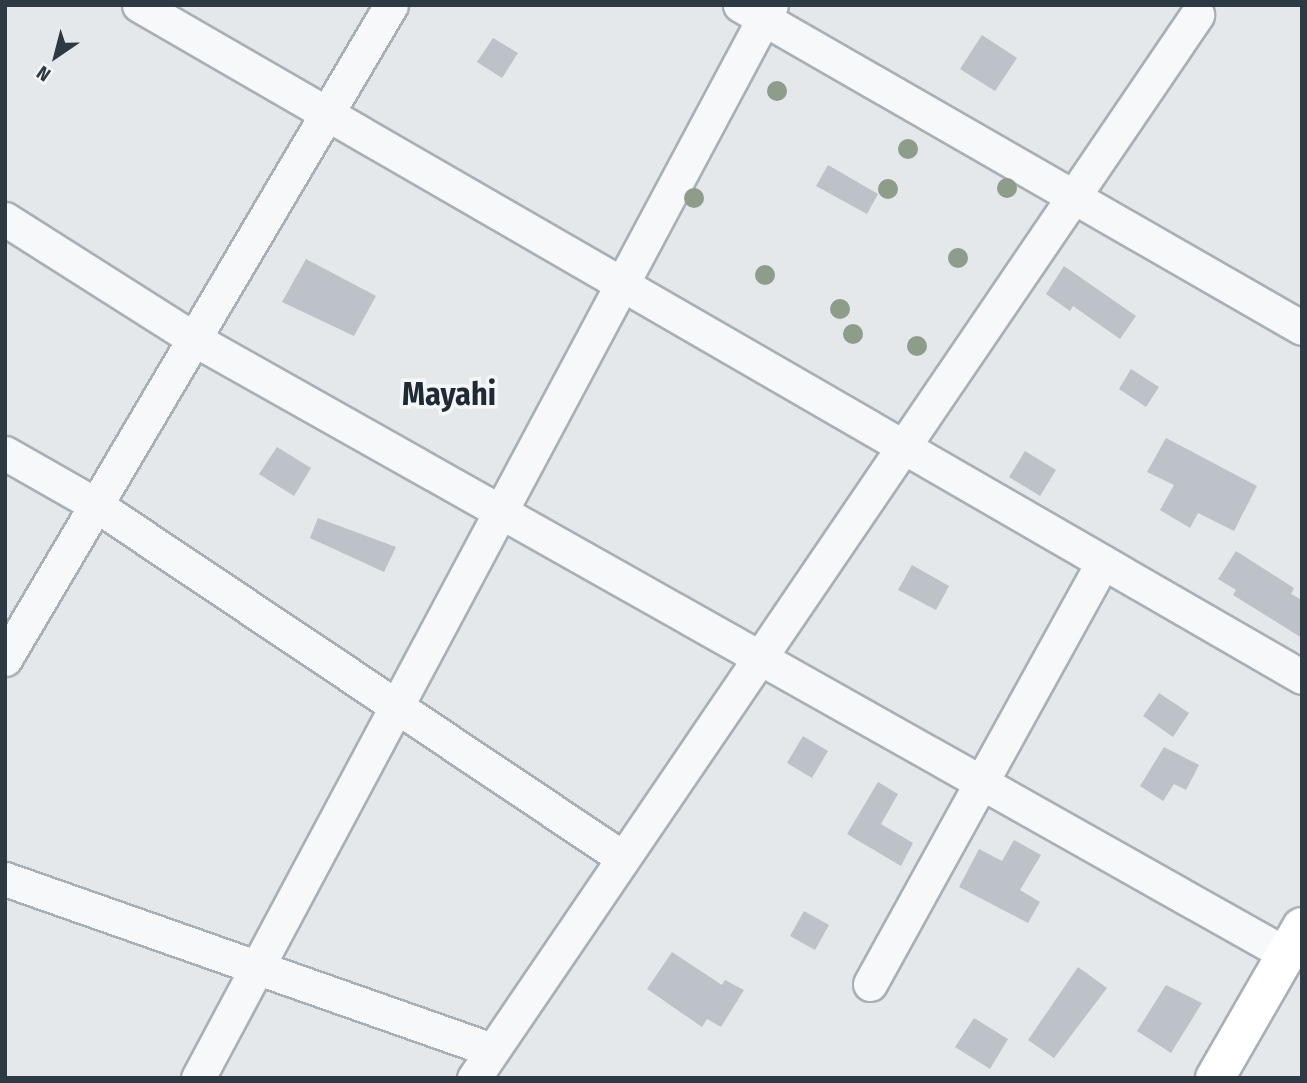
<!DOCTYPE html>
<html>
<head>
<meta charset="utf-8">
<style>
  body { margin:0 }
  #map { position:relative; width:1307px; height:1083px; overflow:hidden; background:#e4e8eb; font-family:"Fira Sans Condensed",sans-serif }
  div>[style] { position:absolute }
  .building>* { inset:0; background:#bcc2c8 }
  .roads { filter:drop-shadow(2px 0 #a9b0b5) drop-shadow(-2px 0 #a9b0b5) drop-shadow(0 2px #a9b0b5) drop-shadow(0 -2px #a9b0b5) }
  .street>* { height:33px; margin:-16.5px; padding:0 16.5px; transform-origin:16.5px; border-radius:16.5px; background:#f7f8f9 }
  .secondary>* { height:38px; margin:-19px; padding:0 19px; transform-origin:19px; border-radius:19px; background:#fff }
  .trees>* { width:20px; height:20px; margin:-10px; border-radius:50%; background:#8e9c8a }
  span { translate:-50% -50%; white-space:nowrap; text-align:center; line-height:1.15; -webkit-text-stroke:7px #f4f7f8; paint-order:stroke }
  .town-label { font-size:32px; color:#1f2a34; font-weight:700 }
  .frame { position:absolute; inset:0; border:7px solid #2d3943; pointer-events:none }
  .north { position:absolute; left:21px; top:21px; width:70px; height:70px; -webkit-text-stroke:5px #f4f7f8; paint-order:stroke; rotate:215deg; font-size:19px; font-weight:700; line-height:28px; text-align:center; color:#2d3943 }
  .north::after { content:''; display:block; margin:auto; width:24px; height:32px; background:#2d3943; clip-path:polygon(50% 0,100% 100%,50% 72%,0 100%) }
</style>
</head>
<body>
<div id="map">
  <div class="building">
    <i style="clip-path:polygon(982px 35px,1017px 58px,995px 91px,960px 69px)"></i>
    <i style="clip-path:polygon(493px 38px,518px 53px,502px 78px,477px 62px)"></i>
    <i style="clip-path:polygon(828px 165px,878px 194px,867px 214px,816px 186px)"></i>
    <i style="clip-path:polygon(306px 259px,376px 296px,354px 336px,282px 302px)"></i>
    <i style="clip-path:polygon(1064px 266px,1136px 316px,1120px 339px,1073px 306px,1070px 311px,1046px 294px)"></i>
    <i style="clip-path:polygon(1131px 369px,1159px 387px,1146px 407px,1119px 389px)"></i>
    <i style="clip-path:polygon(1166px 438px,1257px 486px,1234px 531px,1198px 513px,1190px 528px,1160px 510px,1174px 485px,1147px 472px)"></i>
    <i style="clip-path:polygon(277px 447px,311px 468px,294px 496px,259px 474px)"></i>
    <i style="clip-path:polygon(1025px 451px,1056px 470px,1040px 496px,1009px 477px)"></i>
    <i style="clip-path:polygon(318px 518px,396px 547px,384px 572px,310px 538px)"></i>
    <i style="clip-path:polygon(1236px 551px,1294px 588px,1291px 594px,1302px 600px,1302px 638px,1233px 595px,1236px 590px,1218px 579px)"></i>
    <i style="clip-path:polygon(912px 565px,949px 586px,936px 610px,898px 590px)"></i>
    <i style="clip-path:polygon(1159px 693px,1189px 713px,1173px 737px,1143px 716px)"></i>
    <i style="clip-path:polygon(803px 736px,828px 751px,812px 778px,787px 763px)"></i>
    <i style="clip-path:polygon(1164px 747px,1199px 765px,1186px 790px,1174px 784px,1163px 801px,1140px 786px)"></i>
    <i style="clip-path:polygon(878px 782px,898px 794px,881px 824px,913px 843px,901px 866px,847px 834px)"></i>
    <i style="clip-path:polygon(1014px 840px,1041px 855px,1020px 890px,1040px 902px,1028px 923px,959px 887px,979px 849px,1002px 861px)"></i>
    <i style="clip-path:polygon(804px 911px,829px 925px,815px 950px,790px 936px)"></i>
    <i style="clip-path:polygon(672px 952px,722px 985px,725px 980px,744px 990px,721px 1027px,707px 1019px,702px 1027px,647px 989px)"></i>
    <i style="clip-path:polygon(1078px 967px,1107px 988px,1054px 1058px,1028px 1040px)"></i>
    <i style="clip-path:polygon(1166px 985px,1202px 1003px,1171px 1053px,1137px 1031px)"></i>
    <i style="clip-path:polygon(974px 1018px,1008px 1039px,990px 1069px,955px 1047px)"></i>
  </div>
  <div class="roads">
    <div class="street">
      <i style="left:139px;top:5px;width:1343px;rotate:30.02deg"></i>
      <i style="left:740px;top:5px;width:648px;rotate:29.89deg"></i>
      <i style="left:5px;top:219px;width:224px;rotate:32.4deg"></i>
      <i style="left:194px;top:339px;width:1253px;rotate:29.39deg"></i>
      <i style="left:5px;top:453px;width:105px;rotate:29.7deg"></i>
      <i style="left:96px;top:505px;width:634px;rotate:33.82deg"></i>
      <i style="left:5px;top:659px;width:759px;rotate:-59.45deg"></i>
      <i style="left:5px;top:879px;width:516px;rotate:19.35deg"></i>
      <i style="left:870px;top:984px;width:482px;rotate:-61.1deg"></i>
      <i style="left:198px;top:1078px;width:1216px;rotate:-61.9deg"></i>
      <i style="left:474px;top:1078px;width:1286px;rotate:-55.78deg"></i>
    </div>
    <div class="secondary">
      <i style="left:1215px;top:1078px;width:174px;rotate:-60.1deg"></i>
    </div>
  </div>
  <div class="trees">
    <i style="left:777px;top:91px"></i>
    <i style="left:908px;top:149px"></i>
    <i style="left:1007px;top:188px"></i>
    <i style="left:888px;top:189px"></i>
    <i style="left:694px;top:198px"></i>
    <i style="left:958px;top:258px"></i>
    <i style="left:765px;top:275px"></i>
    <i style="left:840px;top:309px"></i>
    <i style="left:853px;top:334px"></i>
    <i style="left:917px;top:346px"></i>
  </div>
  <div class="town-label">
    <span style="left:449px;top:394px">Mayahi</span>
  </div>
  <div class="frame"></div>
  <div class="north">N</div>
</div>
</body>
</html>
